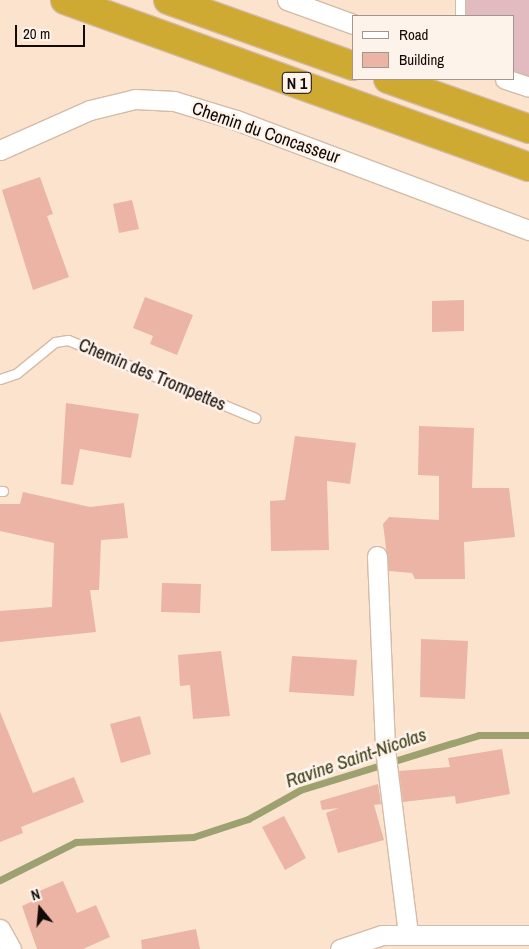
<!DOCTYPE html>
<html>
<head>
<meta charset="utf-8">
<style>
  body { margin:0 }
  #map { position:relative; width:529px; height:949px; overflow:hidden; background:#fce3ce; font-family:"Archivo Narrow",sans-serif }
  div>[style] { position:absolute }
  .green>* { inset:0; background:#e1bbbf }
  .stream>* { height:7px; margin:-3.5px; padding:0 3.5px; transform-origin:3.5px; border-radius:3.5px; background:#9da16f }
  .building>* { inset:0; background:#ebb4a4 }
  .roads { filter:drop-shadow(1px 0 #d4bba7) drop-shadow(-1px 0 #d4bba7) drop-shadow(0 1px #d4bba7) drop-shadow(0 -1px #d4bba7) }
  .service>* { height:9px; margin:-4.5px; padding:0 4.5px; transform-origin:4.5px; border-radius:4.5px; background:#fff }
  .minor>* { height:19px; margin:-9.5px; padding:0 9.5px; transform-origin:9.5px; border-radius:9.5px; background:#fff }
  .trunk>* { height:28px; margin:-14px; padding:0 14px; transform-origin:14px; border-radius:14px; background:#ceaa33 }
  span { translate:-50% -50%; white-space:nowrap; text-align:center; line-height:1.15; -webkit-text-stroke:5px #fef3eb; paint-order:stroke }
  .shield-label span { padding:1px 4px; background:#fef3eb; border:1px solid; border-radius:4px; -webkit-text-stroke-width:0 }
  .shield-label { font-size:16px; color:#120a04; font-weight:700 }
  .street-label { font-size:18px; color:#120a04 }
  .water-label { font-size:19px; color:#3a3c14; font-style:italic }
  .legend { position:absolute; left:352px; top:15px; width:162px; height:65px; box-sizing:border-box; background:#fef3eb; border:1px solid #a0968f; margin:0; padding:6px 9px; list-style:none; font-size:15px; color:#120a04 }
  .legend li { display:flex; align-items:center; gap:10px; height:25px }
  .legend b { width:25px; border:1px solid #a0968f }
  .north { position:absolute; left:15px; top:884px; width:50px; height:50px; -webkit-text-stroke:4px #fef3eb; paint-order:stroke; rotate:343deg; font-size:14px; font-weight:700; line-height:20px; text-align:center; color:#120a04 }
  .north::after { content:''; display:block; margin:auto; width:18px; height:22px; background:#120a04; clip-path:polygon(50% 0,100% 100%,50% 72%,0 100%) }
  .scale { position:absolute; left:15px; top:25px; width:70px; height:22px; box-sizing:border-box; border:2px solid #120a04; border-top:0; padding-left:6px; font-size:15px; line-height:18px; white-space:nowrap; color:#120a04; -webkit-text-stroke:4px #fef3eb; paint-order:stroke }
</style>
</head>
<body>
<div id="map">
  <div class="green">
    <i style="clip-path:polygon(460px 0,529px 0,529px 87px,513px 79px,513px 16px,460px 16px)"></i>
  </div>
  <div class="stream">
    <i style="left:0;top:880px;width:85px;rotate:-26.6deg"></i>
    <i style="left:76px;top:842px;width:117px;rotate:-2.4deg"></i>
    <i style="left:193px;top:837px;width:58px;rotate:-18.1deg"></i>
    <i style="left:248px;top:819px;width:60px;rotate:-29.1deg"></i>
    <i style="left:300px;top:790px;width:160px;rotate:-17.1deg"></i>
    <i style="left:453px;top:743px;width:27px;rotate:-17deg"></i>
    <i style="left:479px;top:735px;width:50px"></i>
  </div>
  <div class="building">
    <i style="clip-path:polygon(40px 177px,53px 214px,47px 216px,69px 277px,33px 290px,2px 190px)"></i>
    <i style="clip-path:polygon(132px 200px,139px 229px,119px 233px,113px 204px)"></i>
    <i style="clip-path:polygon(145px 297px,193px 315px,177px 355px,150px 344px,153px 336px,133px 328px)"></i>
    <i style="clip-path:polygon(464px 300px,464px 331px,432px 332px,432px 301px)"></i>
    <i style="clip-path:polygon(66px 403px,139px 414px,131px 458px,80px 449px,73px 485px,61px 484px)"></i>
    <i style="clip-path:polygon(419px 426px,474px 428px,472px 488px,509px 488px,515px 537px,464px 542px,465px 579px,415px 579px,412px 573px,389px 571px,383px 524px,389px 517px,439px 520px,439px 476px,418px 475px)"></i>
    <i style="clip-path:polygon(295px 436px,356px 443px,350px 484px,327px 481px,329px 550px,271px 551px,270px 501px,285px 500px)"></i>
    <i style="clip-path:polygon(23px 492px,90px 507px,124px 503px,128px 538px,101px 540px,99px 590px,90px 590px,96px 632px,0 642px,0 611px,52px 607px,54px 543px,0 531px,0 504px,20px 504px)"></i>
    <i style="clip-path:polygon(162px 583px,201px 584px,200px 613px,161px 612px)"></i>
    <i style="clip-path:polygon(421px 639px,468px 641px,465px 699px,420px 697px)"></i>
    <i style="clip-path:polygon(221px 651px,230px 716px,193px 719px,190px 685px,180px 686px,178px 655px)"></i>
    <i style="clip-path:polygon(292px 656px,357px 660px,354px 696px,289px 692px)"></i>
    <i style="clip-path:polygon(0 712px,33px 793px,74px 777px,84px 802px,21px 827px,23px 833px,0 842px)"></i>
    <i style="clip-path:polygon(140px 716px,151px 754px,121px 763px,110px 724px)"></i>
    <i style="clip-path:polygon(502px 749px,510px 794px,456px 804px,455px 796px,403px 802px,399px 771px,450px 767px,448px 758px)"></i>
    <i style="clip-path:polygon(378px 784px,381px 804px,374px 805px,384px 840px,338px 853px,326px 813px,339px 808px,322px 810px,320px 801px)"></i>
    <i style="clip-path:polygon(284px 816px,306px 858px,285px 870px,262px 827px)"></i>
    <i style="clip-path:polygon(63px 881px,77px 913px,96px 905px,110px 937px,83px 949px,37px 949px,22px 906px,33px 901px,30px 895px)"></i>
    <i style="clip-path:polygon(196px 929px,200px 949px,142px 949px,141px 940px)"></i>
  </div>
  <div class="roads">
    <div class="service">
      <i style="left:460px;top:0;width:16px;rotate:90deg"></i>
      <i style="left:0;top:379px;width:18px;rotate:-19deg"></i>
      <i style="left:17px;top:373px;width:49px;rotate:-39.2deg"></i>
      <i style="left:55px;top:342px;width:13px;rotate:-9deg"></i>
      <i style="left:68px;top:340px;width:203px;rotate:22.6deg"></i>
      <i style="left:0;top:491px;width:3px"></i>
    </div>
    <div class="minor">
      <i style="left:287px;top:0;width:70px;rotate:20deg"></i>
      <i style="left:505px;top:79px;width:25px;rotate:18deg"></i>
      <i style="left:0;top:150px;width:98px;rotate:-24deg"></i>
      <i style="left:90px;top:110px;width:46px;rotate:-13.7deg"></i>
      <i style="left:135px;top:99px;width:39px;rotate:3deg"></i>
      <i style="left:174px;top:101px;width:65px;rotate:17deg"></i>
      <i style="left:236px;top:120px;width:313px;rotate:20.6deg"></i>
      <i style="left:377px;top:556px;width:193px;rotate:87.6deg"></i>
      <i style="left:385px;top:749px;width:186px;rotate:82.9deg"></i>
      <i style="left:0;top:929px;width:23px;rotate:61deg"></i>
      <i style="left:340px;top:949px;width:44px;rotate:-18.4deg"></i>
      <i style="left:382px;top:935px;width:147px"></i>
    </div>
    <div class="trunk">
      <i style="left:65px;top:0;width:493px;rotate:19.8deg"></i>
      <i style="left:168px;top:0;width:196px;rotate:19.6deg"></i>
      <i style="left:388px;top:79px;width:150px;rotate:19.5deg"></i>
    </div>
  </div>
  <div class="shield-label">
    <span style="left:297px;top:83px">N 1</span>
  </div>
  <div class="street-label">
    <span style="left:266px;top:133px;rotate:19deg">Chemin du Concasseur</span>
    <span style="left:152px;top:375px;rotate:23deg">Chemin des Trompettes</span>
  </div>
  <div class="water-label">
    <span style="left:356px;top:758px;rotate:-19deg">Ravine Saint-Nicolas</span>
  </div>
  <ul class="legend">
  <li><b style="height:6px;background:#fff"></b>Road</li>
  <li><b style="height:14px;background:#ebb4a4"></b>Building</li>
  </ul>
  <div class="north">N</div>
  <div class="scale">20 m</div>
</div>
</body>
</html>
